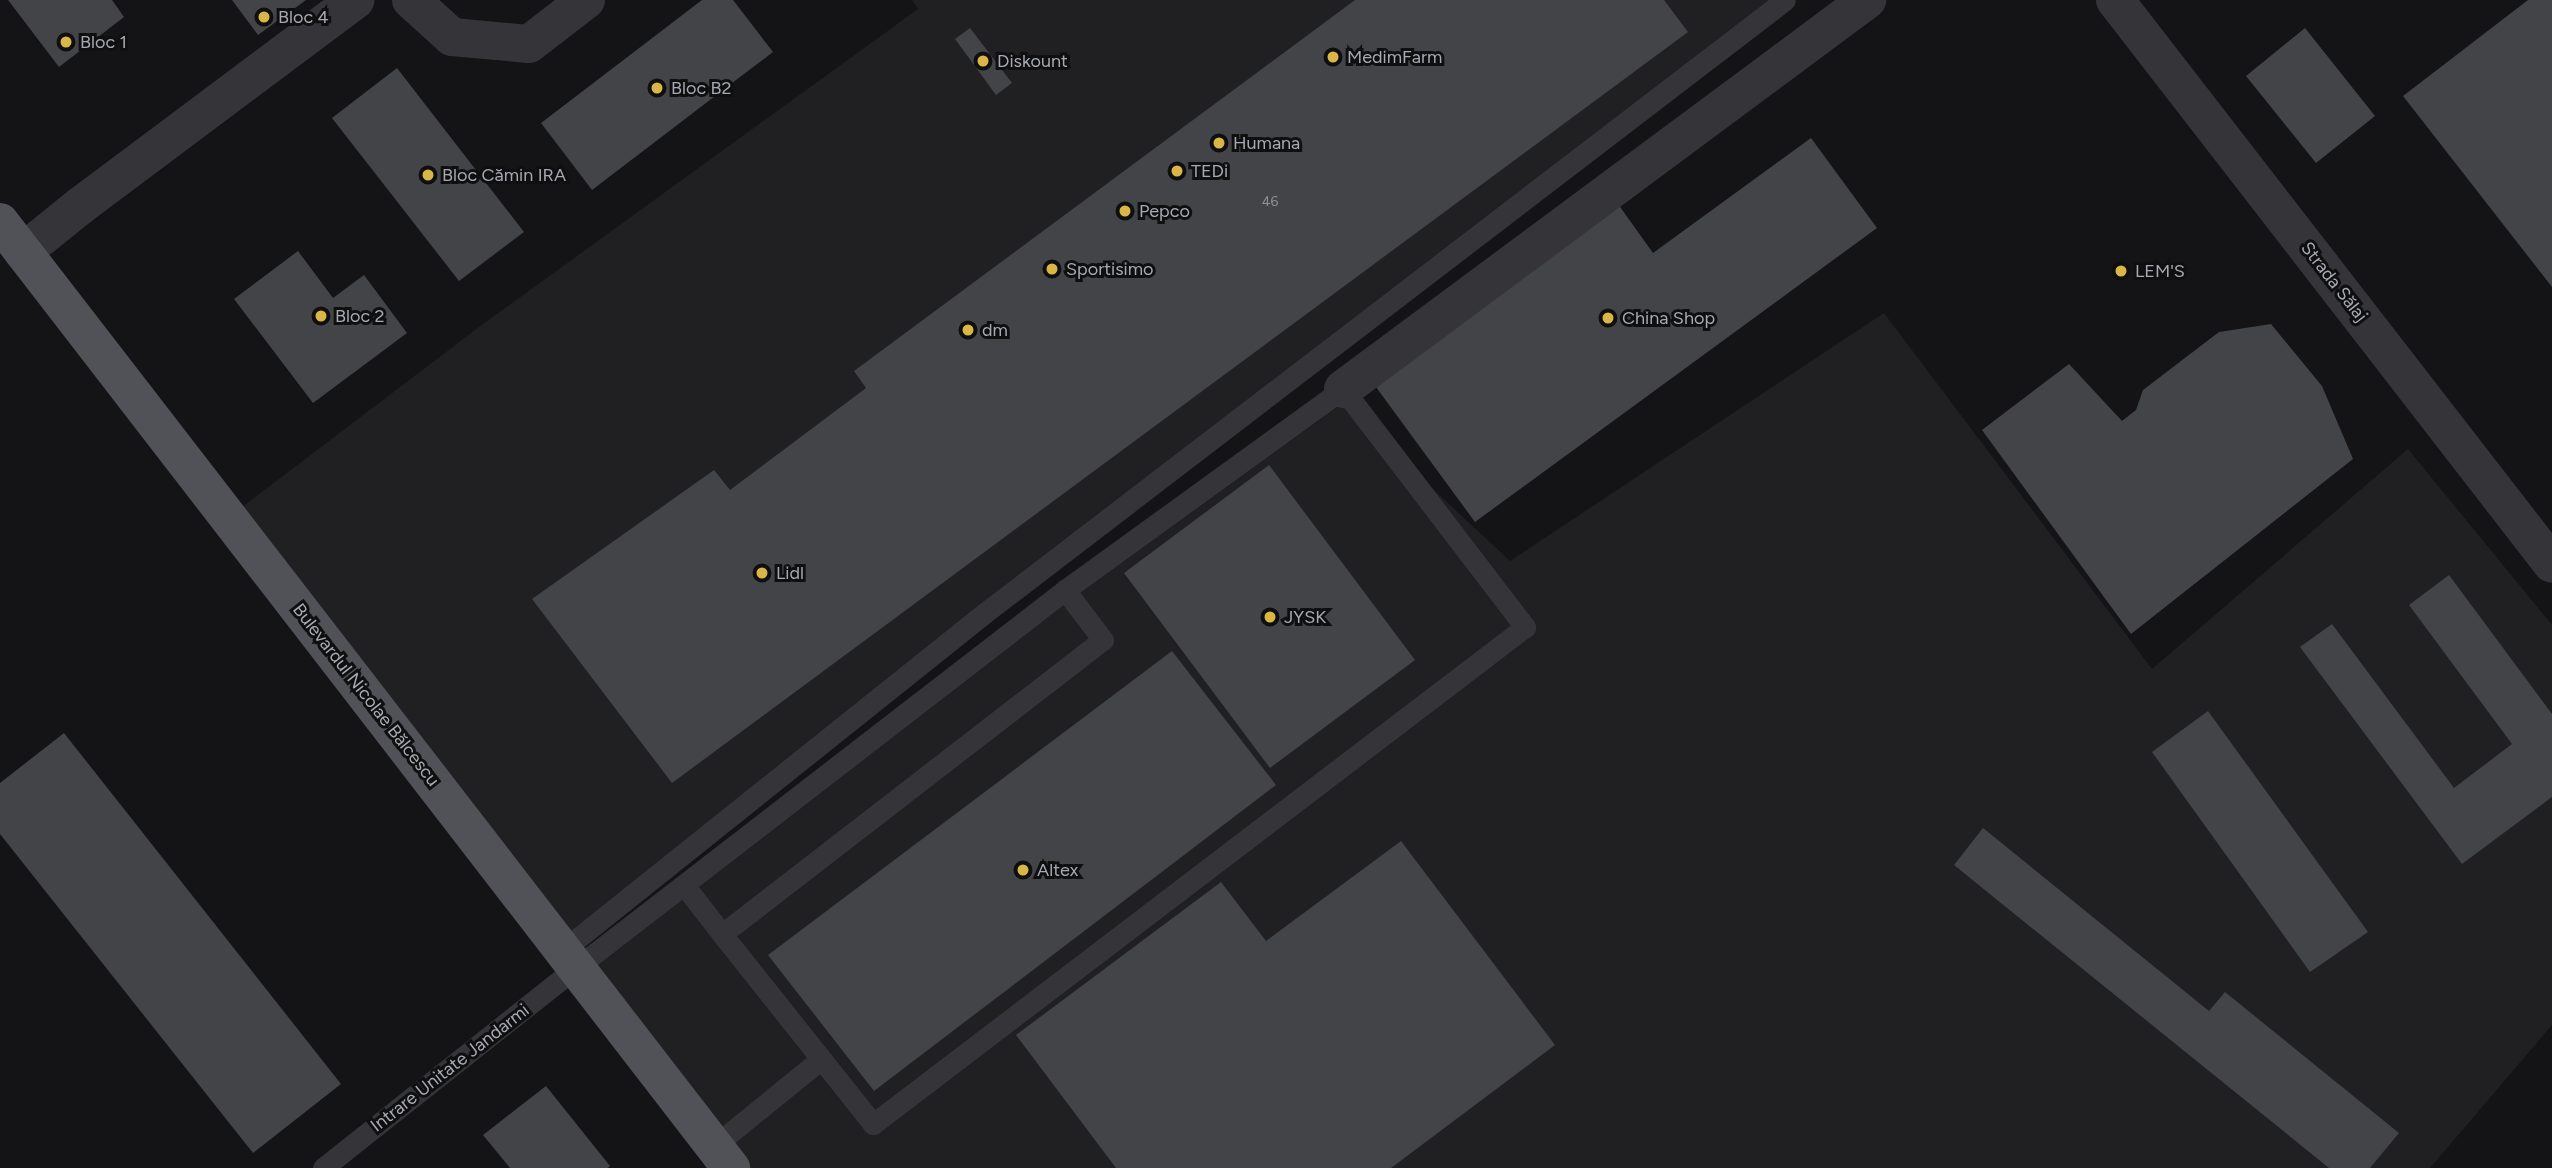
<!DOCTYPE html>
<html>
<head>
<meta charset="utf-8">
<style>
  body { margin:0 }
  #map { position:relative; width:2552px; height:1168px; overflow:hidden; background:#141315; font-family:Figtree,sans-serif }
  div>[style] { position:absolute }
  .built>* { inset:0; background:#202022 }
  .building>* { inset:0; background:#434447 }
  .service>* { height:21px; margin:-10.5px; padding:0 10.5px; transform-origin:10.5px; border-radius:10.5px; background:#353539 }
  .minor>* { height:38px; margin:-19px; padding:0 19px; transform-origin:19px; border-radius:19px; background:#353539 }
  .tertiary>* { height:38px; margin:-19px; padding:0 19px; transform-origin:19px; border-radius:19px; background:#353539 }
  .primary>* { height:38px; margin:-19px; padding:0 19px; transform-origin:19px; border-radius:19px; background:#515258 }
  .dots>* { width:19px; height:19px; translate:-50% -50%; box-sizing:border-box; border:4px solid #0f0f10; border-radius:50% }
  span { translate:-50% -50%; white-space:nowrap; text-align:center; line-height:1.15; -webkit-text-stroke:6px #0f0f10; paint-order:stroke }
  .number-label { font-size:14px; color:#8e9098 }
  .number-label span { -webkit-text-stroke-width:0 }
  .poi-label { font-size:18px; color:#a7aab3 }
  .left { translate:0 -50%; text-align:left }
  .street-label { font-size:18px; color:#a7aab3 }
</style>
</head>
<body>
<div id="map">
  <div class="built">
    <i style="clip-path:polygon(912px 0,1788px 0,563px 950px,229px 517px,479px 327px,918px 9px)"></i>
    <i style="clip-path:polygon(1884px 313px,2152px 669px,2408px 449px,2552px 625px,2552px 1025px,2430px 1168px,732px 1168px,570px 959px,1342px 404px,1510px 561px)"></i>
  </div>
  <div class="building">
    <i style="clip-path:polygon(8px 0,112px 0,124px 17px,59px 67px)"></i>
    <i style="clip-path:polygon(232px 0,306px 0,258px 35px)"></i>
    <i style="clip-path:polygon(702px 0,733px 0,773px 52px,592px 190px,541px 123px)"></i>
    <i style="clip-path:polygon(1355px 0,1664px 0,1688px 32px,672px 783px,532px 599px,714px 470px,730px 490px,866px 388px,854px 371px)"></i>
    <i style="clip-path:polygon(2528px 0,2552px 0,2552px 287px,2403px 96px)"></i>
    <i style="clip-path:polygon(970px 28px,1012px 83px,996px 95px,955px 39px)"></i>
    <i style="clip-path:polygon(2305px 28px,2375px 116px,2316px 163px,2246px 76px)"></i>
    <i style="clip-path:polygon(397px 68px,524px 232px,459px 281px,332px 118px)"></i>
    <i style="clip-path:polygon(1811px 138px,1877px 228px,1475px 522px,1373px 383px,1618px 204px,1653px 253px)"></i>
    <i style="clip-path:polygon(298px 251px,333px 298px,364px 275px,407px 333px,313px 403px,234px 299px)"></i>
    <i style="clip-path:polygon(2271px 324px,2322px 386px,2353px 459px,2131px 634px,1982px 430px,2069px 364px,2122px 421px,2136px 410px,2143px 390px,2219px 332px)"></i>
    <i style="clip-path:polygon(1269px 465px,1415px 660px,1270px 768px,1124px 573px)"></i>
    <i style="clip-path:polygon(2449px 575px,2552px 714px,2552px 797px,2462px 864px,2300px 647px,2332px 624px,2454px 788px,2512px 744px,2409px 605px)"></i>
    <i style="clip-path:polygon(1172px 651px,1276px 785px,874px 1091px,768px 955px)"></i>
    <i style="clip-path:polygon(2208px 711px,2368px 932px,2310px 972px,2152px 752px)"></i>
    <i style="clip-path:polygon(64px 733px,341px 1084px,253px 1153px,0 834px,0 783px)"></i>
    <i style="clip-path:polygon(1983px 828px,2209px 1011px,2225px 992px,2399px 1133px,2370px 1168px,2329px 1168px,1954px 865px)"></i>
    <i style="clip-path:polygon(1401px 841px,1555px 1045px,1391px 1168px,1116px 1168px,1016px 1035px,1221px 882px,1266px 941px)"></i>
    <i style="clip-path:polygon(546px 1086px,610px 1166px,608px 1168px,510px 1168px,483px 1135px)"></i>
  </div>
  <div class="service">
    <i style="left:684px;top:885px;width:62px;rotate:52.2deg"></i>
    <i style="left:563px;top:950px;width:541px;rotate:-38.63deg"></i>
    <i style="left:986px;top:612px;width:1006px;rotate:-37.45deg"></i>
    <i style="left:714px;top:1146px;width:136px;rotate:-39.1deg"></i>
    <i style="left:323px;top:1168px;width:324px;rotate:-38.4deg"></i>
    <i style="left:577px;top:967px;width:617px;rotate:-37.69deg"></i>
    <i style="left:1065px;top:590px;width:343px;rotate:-35.9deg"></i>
    <i style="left:1343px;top:389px;width:300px;rotate:52.6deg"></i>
    <i style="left:1525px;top:627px;width:820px;rotate:142.68deg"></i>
    <i style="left:873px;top:1124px;width:243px;rotate:-128.5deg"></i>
    <i style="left:722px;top:934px;width:481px;rotate:-37.7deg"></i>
    <i style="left:1103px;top:640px;width:63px;rotate:-127.2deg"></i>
  </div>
  <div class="minor">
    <i style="left:411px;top:0;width:55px;rotate:42.1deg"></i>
    <i style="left:452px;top:37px;width:77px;rotate:5.2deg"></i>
    <i style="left:529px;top:44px;width:72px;rotate:-37.7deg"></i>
    <i style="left:23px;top:252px;width:73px;rotate:-38.9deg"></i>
    <i style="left:80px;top:206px;width:344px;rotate:-36.8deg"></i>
    <i style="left:1343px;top:389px;width:653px;rotate:-36.59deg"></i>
  </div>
  <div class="tertiary">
    <i style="left:2115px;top:0;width:713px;rotate:52.23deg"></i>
  </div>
  <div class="primary">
    <i style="left:0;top:222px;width:1196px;rotate:52.31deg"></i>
  </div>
  <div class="dots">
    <i style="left:264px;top:17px;background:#dab646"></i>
    <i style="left:66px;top:42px;background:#dab646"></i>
    <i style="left:1333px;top:57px;background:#dab646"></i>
    <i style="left:983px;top:61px;background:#dab646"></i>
    <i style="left:657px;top:88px;background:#dab646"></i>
    <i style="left:1219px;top:143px;background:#dab646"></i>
    <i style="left:1177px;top:171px;background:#dab646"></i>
    <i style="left:428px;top:175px;background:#dab646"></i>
    <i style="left:1125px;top:211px;background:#dab646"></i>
    <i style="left:1052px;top:269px;background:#dab646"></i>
    <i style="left:2121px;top:271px;background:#dab646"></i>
    <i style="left:321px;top:316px;background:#dab646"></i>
    <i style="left:1608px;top:318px;background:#dab646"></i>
    <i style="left:968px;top:330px;background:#dab646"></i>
    <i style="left:762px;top:573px;background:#dab646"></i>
    <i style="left:1270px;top:617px;background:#dab646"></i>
    <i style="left:1023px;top:870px;background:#dab646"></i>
  </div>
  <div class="number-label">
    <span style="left:1270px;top:202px">46</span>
  </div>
  <div class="poi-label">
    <span class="left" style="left:278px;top:17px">Bloc 4</span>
    <span class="left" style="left:80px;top:42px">Bloc 1</span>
    <span class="left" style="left:1347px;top:57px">MedimFarm</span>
    <span class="left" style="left:997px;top:61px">Diskount</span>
    <span class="left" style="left:671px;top:88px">Bloc B2</span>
    <span class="left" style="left:1233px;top:143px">Humana</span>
    <span class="left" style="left:1191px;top:171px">TEDi</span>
    <span class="left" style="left:442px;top:175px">Bloc Cămin IRA</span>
    <span class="left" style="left:1139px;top:211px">Pepco</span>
    <span class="left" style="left:1066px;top:269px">Sportisimo</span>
    <span class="left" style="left:2135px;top:271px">LEM'S</span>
    <span class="left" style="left:335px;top:316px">Bloc 2</span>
    <span class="left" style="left:1622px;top:318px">China Shop</span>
    <span class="left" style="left:982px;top:330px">dm</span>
    <span class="left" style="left:776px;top:573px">Lidl</span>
    <span class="left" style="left:1284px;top:617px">JYSK</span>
    <span class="left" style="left:1037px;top:870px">Altex</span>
  </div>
  <div class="street-label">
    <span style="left:2334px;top:282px;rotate:52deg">Strada Sălaj</span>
    <span style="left:366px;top:695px;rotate:52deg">Bulevardul Nicolae Bălcescu</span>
    <span style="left:450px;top:1068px;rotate:-38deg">Intrare Unitate Jandarmi</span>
  </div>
</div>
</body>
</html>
